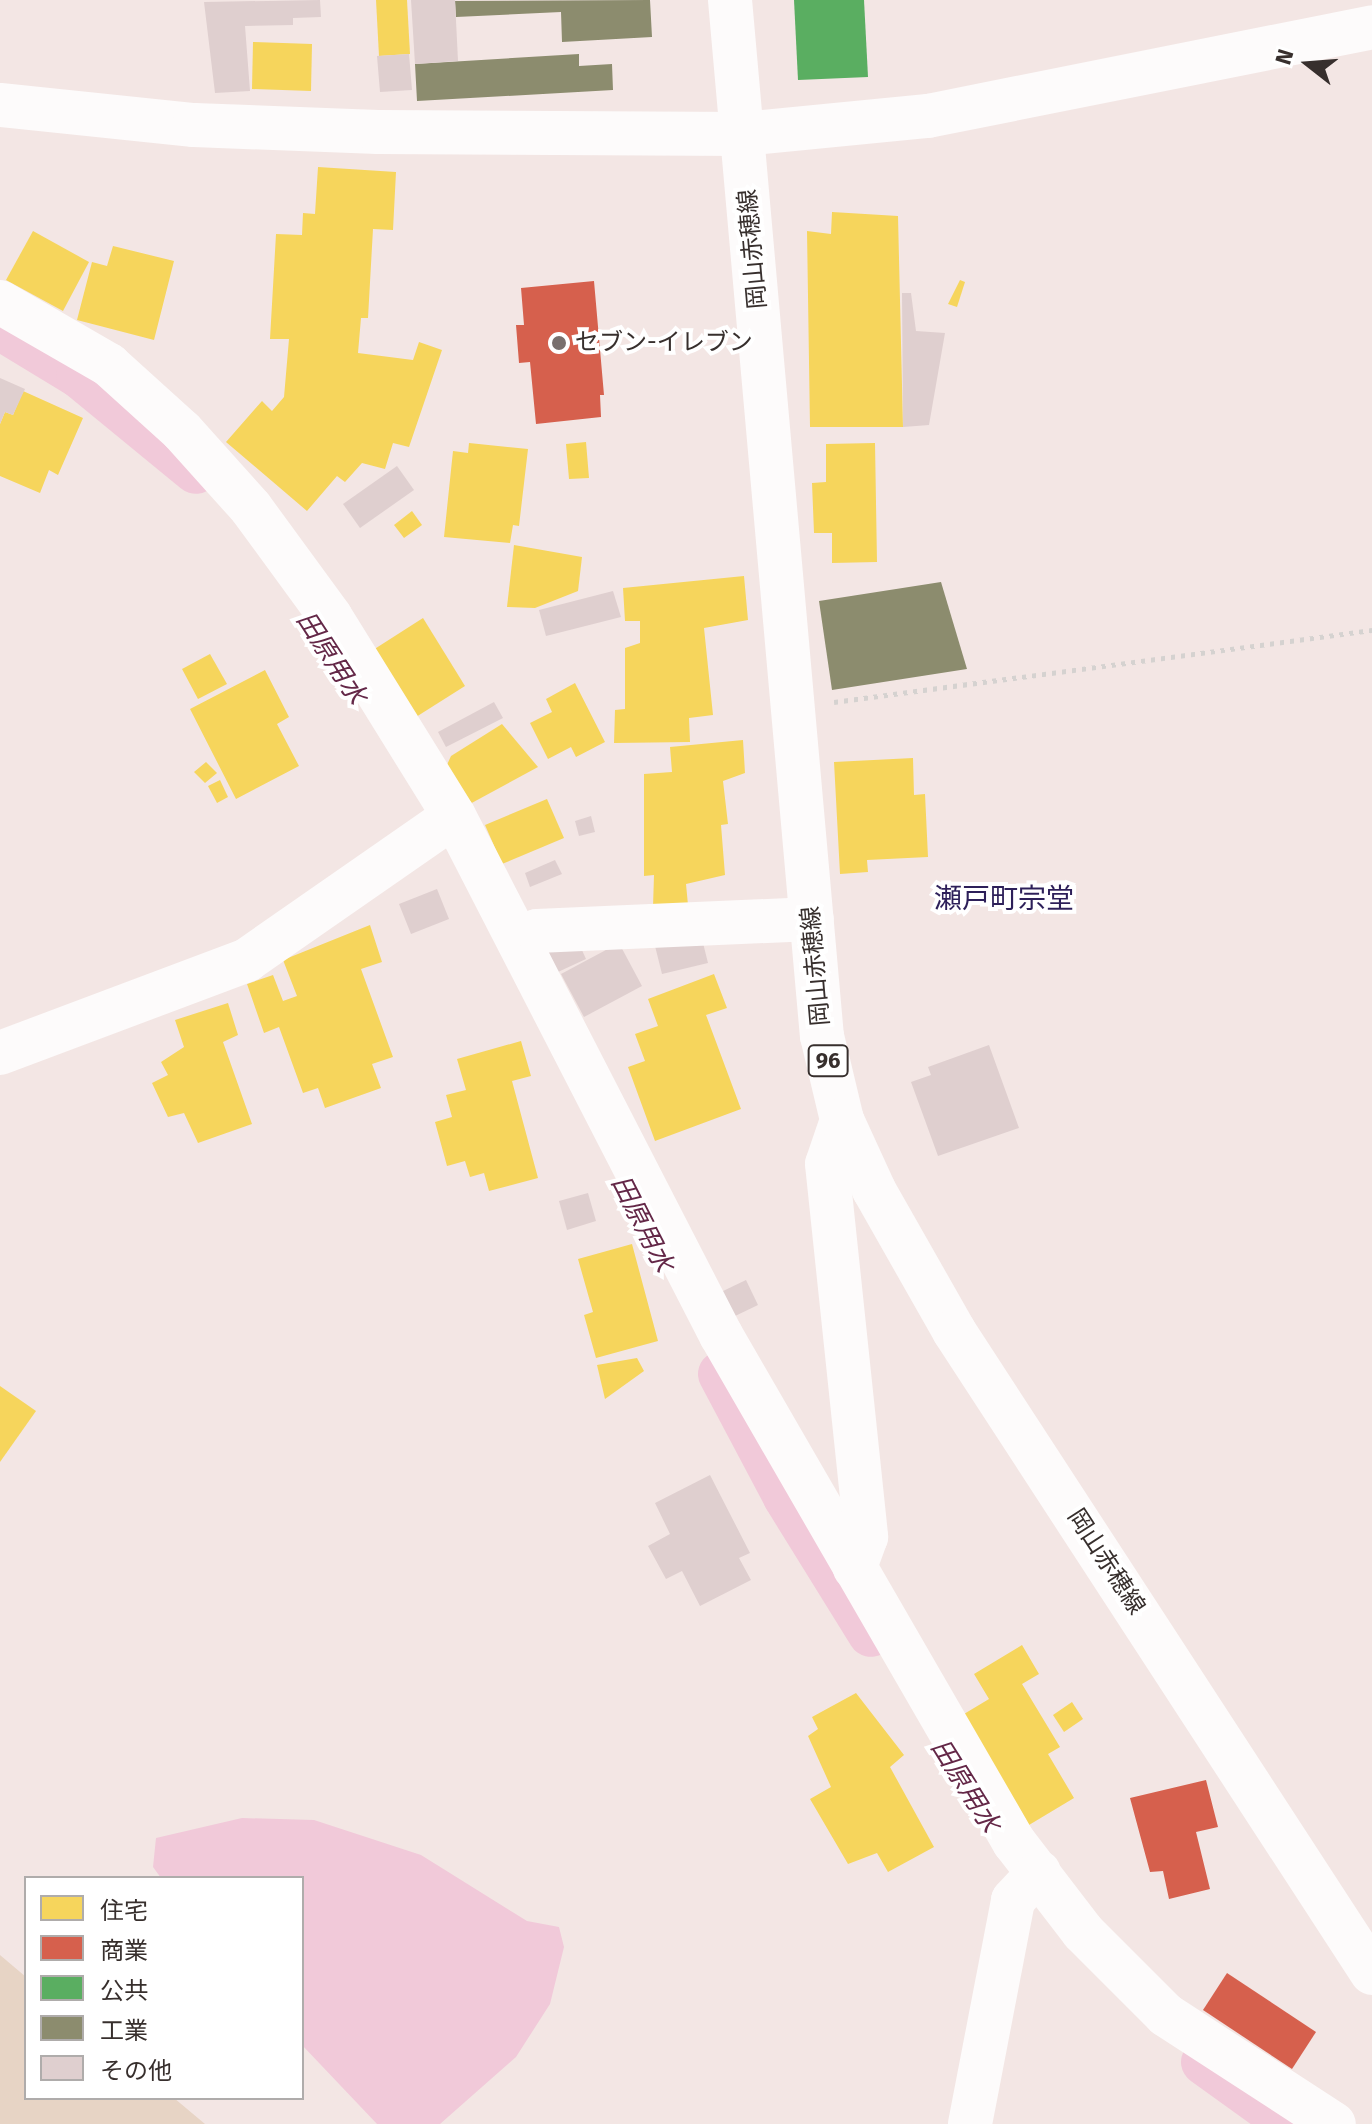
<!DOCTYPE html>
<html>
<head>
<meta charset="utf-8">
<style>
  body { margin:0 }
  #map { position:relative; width:1372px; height:2124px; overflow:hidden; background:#f3e6e4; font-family:"Fira Sans","Noto Sans JP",sans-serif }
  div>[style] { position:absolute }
  .green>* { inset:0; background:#e7d4c5 }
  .water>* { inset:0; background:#f1c9d9 }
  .homes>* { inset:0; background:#f6d55c }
  .shops>* { inset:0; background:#d6604d }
  .public>* { inset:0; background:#5aae61 }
  .industry>* { inset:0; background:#8c8c6e }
  .canal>* { height:46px; margin:-23px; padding:0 23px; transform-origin:23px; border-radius:23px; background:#f1c9d9 }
  .building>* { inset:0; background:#dfcfcf }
  .path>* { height:5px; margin-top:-2.5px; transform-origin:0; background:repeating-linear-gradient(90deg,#d5d2d0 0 4px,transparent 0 10px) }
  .street>* { height:44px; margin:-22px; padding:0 22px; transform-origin:22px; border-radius:22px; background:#fdfbfb }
  .secondary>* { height:44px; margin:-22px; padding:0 22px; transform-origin:22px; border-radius:22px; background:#fdfbfb }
  .primary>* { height:44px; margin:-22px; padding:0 22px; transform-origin:22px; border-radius:22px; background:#fdfbfb }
  .dots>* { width:22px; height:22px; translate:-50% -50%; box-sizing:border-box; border:4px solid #fff; border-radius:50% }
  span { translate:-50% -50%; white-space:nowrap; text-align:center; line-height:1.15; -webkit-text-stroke:8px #fff; paint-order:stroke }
  .shield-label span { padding:2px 6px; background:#fff; border:2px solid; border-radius:6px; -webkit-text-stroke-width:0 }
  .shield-label { font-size:22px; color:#372f2d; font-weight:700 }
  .street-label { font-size:24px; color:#372f2d }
  .poi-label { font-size:24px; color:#372f2d }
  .left { translate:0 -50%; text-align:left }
  .water-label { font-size:26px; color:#642848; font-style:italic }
  .quarter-label { font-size:28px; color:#2d1f59 }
  .legend { position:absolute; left:24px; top:1876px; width:280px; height:224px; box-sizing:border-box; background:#fff; border:2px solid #afacab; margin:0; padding:10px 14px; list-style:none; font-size:24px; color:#372f2d }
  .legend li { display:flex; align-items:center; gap:16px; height:40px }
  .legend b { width:40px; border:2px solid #afacab }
  .north { position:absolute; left:1268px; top:24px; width:80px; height:80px; -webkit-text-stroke:6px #fff; paint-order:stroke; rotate:287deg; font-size:22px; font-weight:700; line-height:32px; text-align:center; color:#372f2d }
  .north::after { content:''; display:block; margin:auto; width:28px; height:36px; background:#372f2d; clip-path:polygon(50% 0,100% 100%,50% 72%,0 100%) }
</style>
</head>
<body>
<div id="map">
  <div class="green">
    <i style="clip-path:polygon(0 1955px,26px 1977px,26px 2098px,174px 2098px,205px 2124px,0 2124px)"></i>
  </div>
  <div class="water">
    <i style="clip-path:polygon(242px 1818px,314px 1820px,421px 1855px,527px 1921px,559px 1927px,564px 1947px,550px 2004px,516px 2057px,440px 2124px,377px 2124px,302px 2045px,302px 1878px,161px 1878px,153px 1867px,156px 1838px)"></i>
  </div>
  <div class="homes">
    <i style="clip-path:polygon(376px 0,407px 0,410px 54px,379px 56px)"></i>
    <i style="clip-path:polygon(253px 42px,312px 44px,311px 91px,252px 89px)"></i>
    <i style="clip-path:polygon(318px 167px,396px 172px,393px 230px,373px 229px,368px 318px,361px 318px,358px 353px,413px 360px,419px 342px,442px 350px,409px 447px,393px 443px,385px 469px,362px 463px,345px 482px,337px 476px,307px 511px,226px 442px,262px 401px,272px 411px,284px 397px,289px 339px,270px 339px,276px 234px,302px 235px,303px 213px,315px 214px)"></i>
    <i style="clip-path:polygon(832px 212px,898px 216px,903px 427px,810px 427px,807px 231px,831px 234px)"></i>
    <i style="clip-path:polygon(33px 231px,89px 262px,63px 311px,6px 280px)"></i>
    <i style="clip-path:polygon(113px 246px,174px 261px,154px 340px,77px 320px,92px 262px,107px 266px)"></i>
    <i style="clip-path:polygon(960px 280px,965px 282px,957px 307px,948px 304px)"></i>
    <i style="clip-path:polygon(23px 391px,83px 418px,58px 475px,49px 470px,40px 493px,0 476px,0 424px,5px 412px,13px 415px)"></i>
    <i style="clip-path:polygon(586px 442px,589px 478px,569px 479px,566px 444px)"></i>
    <i style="clip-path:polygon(469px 443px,528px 449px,519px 526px,513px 525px,510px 543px,444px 537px,453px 451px,468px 453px)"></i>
    <i style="clip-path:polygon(875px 443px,877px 562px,832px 563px,832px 533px,814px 533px,812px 483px,826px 482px,826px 444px)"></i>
    <i style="clip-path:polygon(412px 511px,422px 525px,404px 538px,394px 525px)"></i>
    <i style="clip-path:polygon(514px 545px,582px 557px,578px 591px,535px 608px,507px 607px)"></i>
    <i style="clip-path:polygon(744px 576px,748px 620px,704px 628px,713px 715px,689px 718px,690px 742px,614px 743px,615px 710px,625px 709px,625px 648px,640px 643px,640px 621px,625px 621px,623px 588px)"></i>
    <i style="clip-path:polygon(423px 618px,465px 686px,416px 717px,373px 650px)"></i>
    <i style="clip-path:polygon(210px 654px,227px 684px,198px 699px,182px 669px)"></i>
    <i style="clip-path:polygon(265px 670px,289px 717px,277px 724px,299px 766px,236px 799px,190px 709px)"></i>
    <i style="clip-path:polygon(575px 683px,605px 742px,576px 757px,571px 747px,548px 759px,530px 723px,552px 712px,546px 699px)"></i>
    <i style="clip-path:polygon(502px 724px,538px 767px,468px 805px,446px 767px,451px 756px)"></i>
    <i style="clip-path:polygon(743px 740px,745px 773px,723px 781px,728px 824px,721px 825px,725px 875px,686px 884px,688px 905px,653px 907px,654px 875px,644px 876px,644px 774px,672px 772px,670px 747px)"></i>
    <i style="clip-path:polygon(913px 758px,914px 795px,925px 794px,928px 857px,867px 860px,868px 872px,840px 874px,834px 762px)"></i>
    <i style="clip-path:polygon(206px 762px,217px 773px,205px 783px,194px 772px)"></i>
    <i style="clip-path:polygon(220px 780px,228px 797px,217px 803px,208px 786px)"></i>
    <i style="clip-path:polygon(547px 799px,564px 838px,502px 864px,485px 825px)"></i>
    <i style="clip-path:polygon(370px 925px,382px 962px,361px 969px,393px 1057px,372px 1064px,381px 1088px,325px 1108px,318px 1088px,303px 1093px,279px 1027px,264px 1033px,247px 984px,273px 975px,283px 1001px,297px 996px,283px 960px)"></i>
    <i style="clip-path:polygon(714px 974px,727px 1008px,706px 1015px,741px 1109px,655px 1141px,628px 1067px,645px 1061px,635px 1034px,658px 1026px,648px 999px)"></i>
    <i style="clip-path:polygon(228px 1003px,238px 1035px,223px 1042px,252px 1124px,198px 1143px,184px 1113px,168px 1117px,152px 1083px,168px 1075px,161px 1062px,184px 1047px,175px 1020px)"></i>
    <i style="clip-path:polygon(521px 1041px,531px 1076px,512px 1081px,538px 1178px,489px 1191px,484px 1173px,470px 1177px,465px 1161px,447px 1166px,435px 1122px,452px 1117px,446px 1095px,466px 1090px,457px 1059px)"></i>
    <i style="clip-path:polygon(632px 1244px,658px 1341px,596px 1358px,584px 1315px,593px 1312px,578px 1259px)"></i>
    <i style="clip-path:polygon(637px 1358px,644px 1371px,605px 1399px,597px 1365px)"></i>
    <i style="clip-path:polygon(0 1386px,36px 1411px,0 1462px)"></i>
    <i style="clip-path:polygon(1022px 1645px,1039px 1674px,1022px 1684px,1060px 1747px,1048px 1754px,1074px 1798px,1029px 1825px,964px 1714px,989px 1699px,974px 1674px)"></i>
    <i style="clip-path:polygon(856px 1693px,904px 1755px,890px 1767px,934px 1847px,888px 1872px,877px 1853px,848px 1864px,810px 1799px,831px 1787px,808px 1736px,818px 1729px,812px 1717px)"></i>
    <i style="clip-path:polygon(1072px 1702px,1083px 1719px,1064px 1732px,1053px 1715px)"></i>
  </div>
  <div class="shops">
    <i style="clip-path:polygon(594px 281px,604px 395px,600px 395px,601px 417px,536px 424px,530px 362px,519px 363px,516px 325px,524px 325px,521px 288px)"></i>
    <i style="clip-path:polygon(1206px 1780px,1218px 1827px,1196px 1832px,1210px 1889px,1169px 1899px,1163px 1871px,1150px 1872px,1130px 1798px)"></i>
    <i style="clip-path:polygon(1227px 1973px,1316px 2032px,1292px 2069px,1203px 2010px)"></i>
  </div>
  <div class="public">
    <i style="clip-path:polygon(794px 0,864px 0,868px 77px,798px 80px)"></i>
  </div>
  <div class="industry">
    <i style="clip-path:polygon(650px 0,652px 37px,562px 42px,561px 12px,456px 17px,455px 1px)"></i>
    <i style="clip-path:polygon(579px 54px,579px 66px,612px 64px,613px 90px,417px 101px,415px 64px)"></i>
    <i style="clip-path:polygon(941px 582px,967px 669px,832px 690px,819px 601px)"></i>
  </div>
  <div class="canal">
    <i style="left:0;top:327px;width:92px;rotate:31.3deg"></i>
    <i style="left:79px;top:375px;width:151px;rotate:39.4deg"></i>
    <i style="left:721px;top:1374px;width:139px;rotate:62.1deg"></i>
    <i style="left:786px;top:1497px;width:161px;rotate:58.2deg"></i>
    <i style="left:1204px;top:2062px;width:106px;rotate:35.8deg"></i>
  </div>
  <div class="building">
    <i style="clip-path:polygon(320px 0,321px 17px,293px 18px,293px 25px,245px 26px,250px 91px,215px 93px,204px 2px)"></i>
    <i style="clip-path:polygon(411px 0,455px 0,458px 61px,415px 64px)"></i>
    <i style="clip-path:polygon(409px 54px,412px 90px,380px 92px,377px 56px)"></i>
    <i style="clip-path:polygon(902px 293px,911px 293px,916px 331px,945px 333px,929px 425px,903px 427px)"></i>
    <i style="clip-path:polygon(0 378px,25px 389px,13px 415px,5px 412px,0 424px)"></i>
    <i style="clip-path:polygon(397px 466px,414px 490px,360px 528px,343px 504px)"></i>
    <i style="clip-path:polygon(613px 591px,621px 617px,546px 636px,539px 610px)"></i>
    <i style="clip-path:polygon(494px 702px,503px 718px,446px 747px,438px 732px)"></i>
    <i style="clip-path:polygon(591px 816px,595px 832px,579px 836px,575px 821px)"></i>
    <i style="clip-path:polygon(555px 860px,562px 874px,530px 887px,525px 873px)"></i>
    <i style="clip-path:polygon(437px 889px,449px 919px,411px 934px,399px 904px)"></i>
    <i style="clip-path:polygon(700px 931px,708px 963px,662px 974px,654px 942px)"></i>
    <i style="clip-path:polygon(576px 937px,586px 959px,558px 972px,548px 951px)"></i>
    <i style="clip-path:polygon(619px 943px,642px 986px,584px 1017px,561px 974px)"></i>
    <i style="clip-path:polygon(989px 1045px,1019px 1128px,938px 1156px,911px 1082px,931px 1075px,928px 1067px)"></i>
    <i style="clip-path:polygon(588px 1193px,596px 1221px,567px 1230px,559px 1201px)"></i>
    <i style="clip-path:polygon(746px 1280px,758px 1305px,733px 1317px,721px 1292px)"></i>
    <i style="clip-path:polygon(710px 1475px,750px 1553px,739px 1558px,751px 1580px,700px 1606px,682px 1571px,666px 1579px,648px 1546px,670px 1534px,655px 1503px)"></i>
  </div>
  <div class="path">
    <i style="left:834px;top:702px;width:543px;rotate:-7.62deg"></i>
  </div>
  <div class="street">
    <i style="left:0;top:302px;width:126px;rotate:30deg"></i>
    <i style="left:109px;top:365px;width:98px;rotate:42.1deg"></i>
    <i style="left:182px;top:431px;width:103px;rotate:48.1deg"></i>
    <i style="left:251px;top:508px;width:134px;rotate:53.8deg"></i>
    <i style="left:330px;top:616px;width:235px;rotate:58.2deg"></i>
    <i style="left:454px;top:816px;width:584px;rotate:62.78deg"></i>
    <i style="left:721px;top:1335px;width:586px;rotate:59.98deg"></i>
    <i style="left:1014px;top:1842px;width:113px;rotate:52.5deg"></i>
    <i style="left:1083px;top:1932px;width:117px;rotate:45deg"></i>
    <i style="left:1166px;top:2015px;width:200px;rotate:33deg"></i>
    <i style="left:518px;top:938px;width:20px;rotate:-20deg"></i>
    <i style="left:537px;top:931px;width:275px;rotate:-2.5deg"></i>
    <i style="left:0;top:1053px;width:264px;rotate:-20.6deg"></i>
    <i style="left:247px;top:960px;width:252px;rotate:-34.8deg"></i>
    <i style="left:842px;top:1120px;width:46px;rotate:108.8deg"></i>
    <i style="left:827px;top:1164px;width:375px;rotate:84deg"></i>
    <i style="left:866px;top:1537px;width:33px;rotate:110deg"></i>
    <i style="left:970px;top:2124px;width:228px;rotate:-79.1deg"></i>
    <i style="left:1013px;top:1900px;width:38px;rotate:-47deg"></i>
  </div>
  <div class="secondary">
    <i style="left:0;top:105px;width:195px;rotate:5.9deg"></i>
    <i style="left:194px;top:125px;width:184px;rotate:2.2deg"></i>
    <i style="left:378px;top:132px;width:365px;rotate:0.3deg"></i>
    <i style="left:743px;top:134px;width:186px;rotate:-5.6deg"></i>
    <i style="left:928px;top:116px;width:453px;rotate:-11.3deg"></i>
  </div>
  <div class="primary">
    <i style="left:730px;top:0;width:1040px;rotate:84.93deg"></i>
    <i style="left:822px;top:1036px;width:86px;rotate:76.6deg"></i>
    <i style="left:842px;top:1120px;width:77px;rotate:65.4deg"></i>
    <i style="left:874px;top:1190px;width:162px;rotate:60.4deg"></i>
    <i style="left:954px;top:1331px;width:766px;rotate:56.93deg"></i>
  </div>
  <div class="dots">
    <i style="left:559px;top:343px;background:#796f6d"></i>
  </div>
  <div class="shield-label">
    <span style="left:828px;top:1061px">96</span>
  </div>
  <div class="street-label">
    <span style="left:753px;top:249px;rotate:-95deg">岡山赤穂線</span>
    <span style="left:816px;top:966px;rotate:-95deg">岡山赤穂線</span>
    <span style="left:1106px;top:1562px;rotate:57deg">岡山赤穂線</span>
  </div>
  <div class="poi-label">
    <span class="left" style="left:575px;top:343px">セブン-イレブン</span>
  </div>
  <div class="water-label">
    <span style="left:331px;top:658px;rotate:57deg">田原用水</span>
    <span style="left:642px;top:1224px;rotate:63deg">田原用水</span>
    <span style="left:965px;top:1786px;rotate:58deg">田原用水</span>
  </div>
  <div class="quarter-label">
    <span style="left:1004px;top:899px">瀬戸町宗堂</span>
  </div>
  <ul class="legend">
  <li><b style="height:22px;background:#f6d55c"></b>住宅</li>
  <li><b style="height:22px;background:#d6604d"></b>商業</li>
  <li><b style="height:22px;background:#5aae61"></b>公共</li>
  <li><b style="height:22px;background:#8c8c6e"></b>工業</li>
  <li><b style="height:22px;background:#dfcfcf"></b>その他</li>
  </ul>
  <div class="north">N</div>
</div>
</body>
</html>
